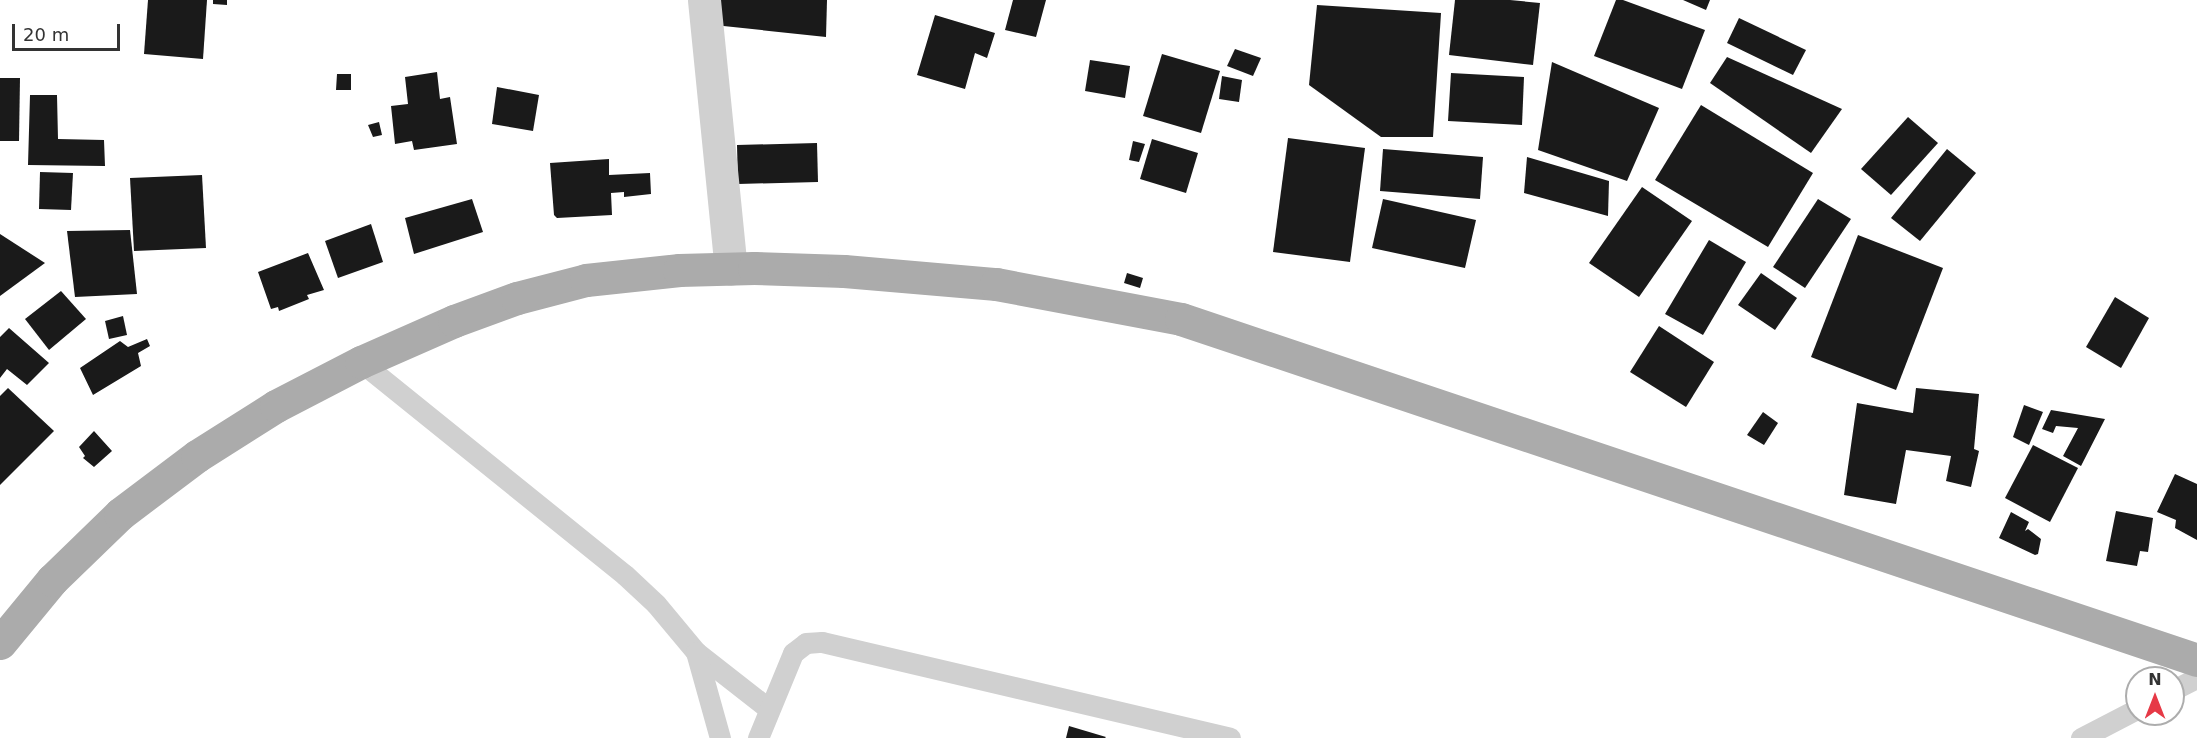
<!DOCTYPE html>
<html>
<head>
<meta charset="utf-8">
<style>
  body { margin:0 }
  #map { position:relative; width:2197px; height:738px; overflow:hidden; background:#fff; font-family:"DejaVu Sans",sans-serif }
  div>[style] { position:absolute }
  .building>* { inset:0; background:#1a1a1a }
  .service>* { height:21px; margin:-10.5px; padding:0 10.5px; transform-origin:10.5px; border-radius:10.5px; background:#d0d0d0 }
  .minor>* { height:33px; margin:-16.5px; padding:0 16.5px; transform-origin:16.5px; border-radius:16.5px; background:#d0d0d0 }
  .primary>* { height:33px; margin:-16.5px; padding:0 16.5px; transform-origin:16.5px; border-radius:16.5px; background:#ababab }
  span { translate:-50% -50%; white-space:nowrap; text-align:center; line-height:1.15; -webkit-text-stroke:6px #fff; paint-order:stroke }
  .north { position:absolute; left:2125px; top:666px; width:60px; height:60px; box-sizing:border-box; background:#fff; border:2px solid #adadad; border-radius:50%; rotate:0deg; font-size:16px; font-weight:700; line-height:24px; text-align:center; color:#333 }
  .north::after { content:''; display:block; margin:auto; width:21px; height:27px; background:#e63946; clip-path:polygon(50% 0,100% 100%,50% 72%,0 100%) }
  .scale { position:absolute; left:12px; top:24px; width:108px; height:27px; box-sizing:border-box; border:3px solid #333; border-top:0; padding-left:8px; font-size:18px; line-height:21px; white-space:nowrap; color:#333; -webkit-text-stroke:4px #fff; paint-order:stroke }
</style>
</head>
<body>
<div id="map">
  <div class="building">
    <i style="clip-path:polygon(148px 0,207px 0,203px 59px,144px 54px)"></i>
    <i style="clip-path:polygon(213px 0,227px 0,227px 5px,213px 4px)"></i>
    <i style="clip-path:polygon(711px 0,827px 0,826px 37px,714px 25px)"></i>
    <i style="clip-path:polygon(1013px 0,1046px 0,1036px 37px,1005px 30px)"></i>
    <i style="clip-path:polygon(1455px 0,1510px 0,1540px 3px,1533px 65px,1449px 55px)"></i>
    <i style="clip-path:polygon(1616px 0,1623px 0,1705px 30px,1682px 89px,1594px 56px)"></i>
    <i style="clip-path:polygon(1683px 0,1710px 0,1706px 10px)"></i>
    <i style="clip-path:polygon(1317px 5px,1441px 13px,1433px 137px,1381px 137px,1309px 85px)"></i>
    <i style="clip-path:polygon(935px 15px,995px 33px,987px 58px,975px 53px,965px 89px,917px 75px)"></i>
    <i style="clip-path:polygon(1739px 18px,1806px 50px,1793px 75px,1727px 43px)"></i>
    <i style="clip-path:polygon(1235px 49px,1261px 58px,1253px 76px,1227px 66px)"></i>
    <i style="clip-path:polygon(1162px 54px,1220px 71px,1201px 133px,1143px 116px)"></i>
    <i style="clip-path:polygon(1727px 57px,1842px 109px,1811px 153px,1710px 83px)"></i>
    <i style="clip-path:polygon(1090px 60px,1130px 66px,1125px 98px,1085px 91px)"></i>
    <i style="clip-path:polygon(1552px 62px,1659px 108px,1627px 181px,1538px 150px)"></i>
    <i style="clip-path:polygon(437px 72px,440px 99px,450px 97px,457px 144px,414px 150px,412px 141px,395px 144px,391px 106px,408px 104px,405px 77px)"></i>
    <i style="clip-path:polygon(1451px 73px,1524px 77px,1522px 125px,1448px 121px)"></i>
    <i style="clip-path:polygon(337px 74px,351px 74px,351px 90px,336px 90px)"></i>
    <i style="clip-path:polygon(1222px 76px,1242px 80px,1239px 102px,1219px 99px)"></i>
    <i style="clip-path:polygon(0 78px,20px 78px,19px 141px,0 141px)"></i>
    <i style="clip-path:polygon(497px 87px,539px 95px,533px 131px,492px 124px)"></i>
    <i style="clip-path:polygon(30px 95px,57px 95px,58px 139px,104px 140px,105px 166px,28px 165px)"></i>
    <i style="clip-path:polygon(1701px 105px,1813px 173px,1768px 247px,1655px 180px)"></i>
    <i style="clip-path:polygon(1908px 117px,1938px 143px,1891px 195px,1861px 169px)"></i>
    <i style="clip-path:polygon(379px 122px,382px 135px,373px 137px,368px 125px)"></i>
    <i style="clip-path:polygon(1288px 138px,1365px 148px,1350px 262px,1273px 252px)"></i>
    <i style="clip-path:polygon(1152px 139px,1198px 153px,1186px 193px,1140px 179px)"></i>
    <i style="clip-path:polygon(1133px 141px,1145px 144px,1139px 162px,1129px 160px)"></i>
    <i style="clip-path:polygon(817px 143px,818px 182px,738px 184px,737px 145px)"></i>
    <i style="clip-path:polygon(1383px 149px,1483px 157px,1480px 199px,1380px 191px)"></i>
    <i style="clip-path:polygon(1947px 149px,1976px 173px,1920px 241px,1891px 218px)"></i>
    <i style="clip-path:polygon(1527px 157px,1609px 181px,1608px 216px,1524px 193px)"></i>
    <i style="clip-path:polygon(609px 159px,609px 175px,650px 173px,651px 194px,624px 197px,624px 192px,611px 193px,612px 215px,557px 218px,554px 215px,550px 163px)"></i>
    <i style="clip-path:polygon(40px 172px,73px 173px,71px 210px,39px 209px)"></i>
    <i style="clip-path:polygon(202px 175px,206px 248px,134px 251px,130px 178px)"></i>
    <i style="clip-path:polygon(1642px 187px,1692px 221px,1639px 297px,1589px 263px)"></i>
    <i style="clip-path:polygon(472px 199px,483px 232px,414px 254px,405px 218px)"></i>
    <i style="clip-path:polygon(1383px 199px,1476px 220px,1465px 268px,1372px 248px)"></i>
    <i style="clip-path:polygon(1818px 199px,1851px 219px,1805px 288px,1773px 267px)"></i>
    <i style="clip-path:polygon(371px 224px,383px 262px,338px 278px,325px 241px)"></i>
    <i style="clip-path:polygon(130px 230px,137px 294px,75px 297px,67px 231px)"></i>
    <i style="clip-path:polygon(0 234px,45px 263px,0 296px)"></i>
    <i style="clip-path:polygon(1858px 235px,1943px 268px,1896px 390px,1811px 357px)"></i>
    <i style="clip-path:polygon(1709px 240px,1746px 262px,1703px 335px,1665px 314px)"></i>
    <i style="clip-path:polygon(308px 253px,324px 290px,307px 295px,309px 299px,279px 311px,278px 307px,271px 309px,258px 272px)"></i>
    <i style="clip-path:polygon(1127px 273px,1143px 278px,1140px 288px,1124px 283px)"></i>
    <i style="clip-path:polygon(1761px 273px,1797px 298px,1775px 330px,1738px 305px)"></i>
    <i style="clip-path:polygon(61px 291px,86px 319px,49px 350px,25px 319px)"></i>
    <i style="clip-path:polygon(2115px 297px,2149px 318px,2121px 368px,2086px 347px)"></i>
    <i style="clip-path:polygon(123px 316px,127px 335px,109px 339px,105px 321px)"></i>
    <i style="clip-path:polygon(1659px 326px,1714px 362px,1686px 407px,1630px 372px)"></i>
    <i style="clip-path:polygon(9px 328px,49px 363px,27px 385px,7px 369px,0 378px,0 337px)"></i>
    <i style="clip-path:polygon(147px 339px,150px 346px,138px 353px,141px 366px,93px 395px,80px 368px,120px 341px,128px 347px)"></i>
    <i style="clip-path:polygon(8px 388px,54px 431px,0 485px,0 396px)"></i>
    <i style="clip-path:polygon(1916px 388px,1979px 394px,1974px 449px,1979px 451px,1971px 487px,1946px 481px,1951px 456px,1906px 450px,1896px 504px,1844px 495px,1857px 403px,1913px 413px)"></i>
    <i style="clip-path:polygon(2024px 405px,2043px 412px,2029px 445px,2013px 437px)"></i>
    <i style="clip-path:polygon(2051px 410px,2105px 419px,2081px 466px,2063px 456px,2078px 428px,2056px 426px,2053px 433px,2042px 429px)"></i>
    <i style="clip-path:polygon(1763px 412px,1778px 423px,1764px 445px,1747px 435px)"></i>
    <i style="clip-path:polygon(94px 431px,112px 451px,94px 467px,83px 458px,85px 456px,79px 447px)"></i>
    <i style="clip-path:polygon(2033px 445px,2078px 468px,2050px 522px,2005px 498px)"></i>
    <i style="clip-path:polygon(2175px 474px,2197px 484px,2197px 540px,2175px 528px,2176px 520px,2157px 512px)"></i>
    <i style="clip-path:polygon(2116px 511px,2153px 518px,2148px 552px,2140px 551px,2137px 566px,2106px 561px)"></i>
    <i style="clip-path:polygon(2011px 512px,2029px 522px,2025px 531px,2028px 529px,2041px 539px,2038px 554px,2035px 555px,1999px 538px)"></i>
    <i style="clip-path:polygon(1069px 726px,1106px 737px,1105px 738px,1066px 738px)"></i>
  </div>
  <div class="service">
    <i style="left:361px;top:362px;width:339px;rotate:38.9deg"></i>
    <i style="left:625px;top:575px;width:42px;rotate:43.1deg"></i>
    <i style="left:656px;top:604px;width:62px;rotate:50.2deg"></i>
    <i style="left:696px;top:652px;width:93px;rotate:38deg"></i>
    <i style="left:696px;top:652px;width:89px;rotate:74.4deg"></i>
    <i style="left:2173px;top:690px;width:27px;rotate:-27deg"></i>
    <i style="left:758px;top:738px;width:92px;rotate:-67.6deg"></i>
    <i style="left:793px;top:653px;width:16px;rotate:-38deg"></i>
    <i style="left:806px;top:643px;width:16px;rotate:-4deg"></i>
    <i style="left:822px;top:642px;width:419px;rotate:13.2deg"></i>
    <i style="left:2081px;top:738px;width:63px;rotate:-27.4deg"></i>
  </div>
  <div class="minor">
    <i style="left:704px;top:0;width:270px;rotate:84.3deg"></i>
  </div>
  <div class="primary">
    <i style="left:0;top:643px;width:82px;rotate:-50.5deg"></i>
    <i style="left:52px;top:580px;width:95px;rotate:-44.1deg"></i>
    <i style="left:120px;top:514px;width:96px;rotate:-37deg"></i>
    <i style="left:197px;top:456px;width:93px;rotate:-32.3deg"></i>
    <i style="left:276px;top:406px;width:96px;rotate:-27.4deg"></i>
    <i style="left:361px;top:362px;width:102px;rotate:-23.8deg"></i>
    <i style="left:454px;top:321px;width:67px;rotate:-20.1deg"></i>
    <i style="left:517px;top:298px;width:71px;rotate:-14.6deg"></i>
    <i style="left:586px;top:280px;width:94px;rotate:-6.1deg"></i>
    <i style="left:679px;top:270px;width:75px;rotate:-1.5deg"></i>
    <i style="left:754px;top:268px;width:90px;rotate:1.9deg"></i>
    <i style="left:844px;top:271px;width:153px;rotate:4.9deg"></i>
    <i style="left:996px;top:284px;width:188px;rotate:10.7deg"></i>
    <i style="left:1181px;top:319px;width:1072px;rotate:18.55deg"></i>
  </div>
  <div class="north">N</div>
  <div class="scale">20 m</div>
</div>
</body>
</html>
